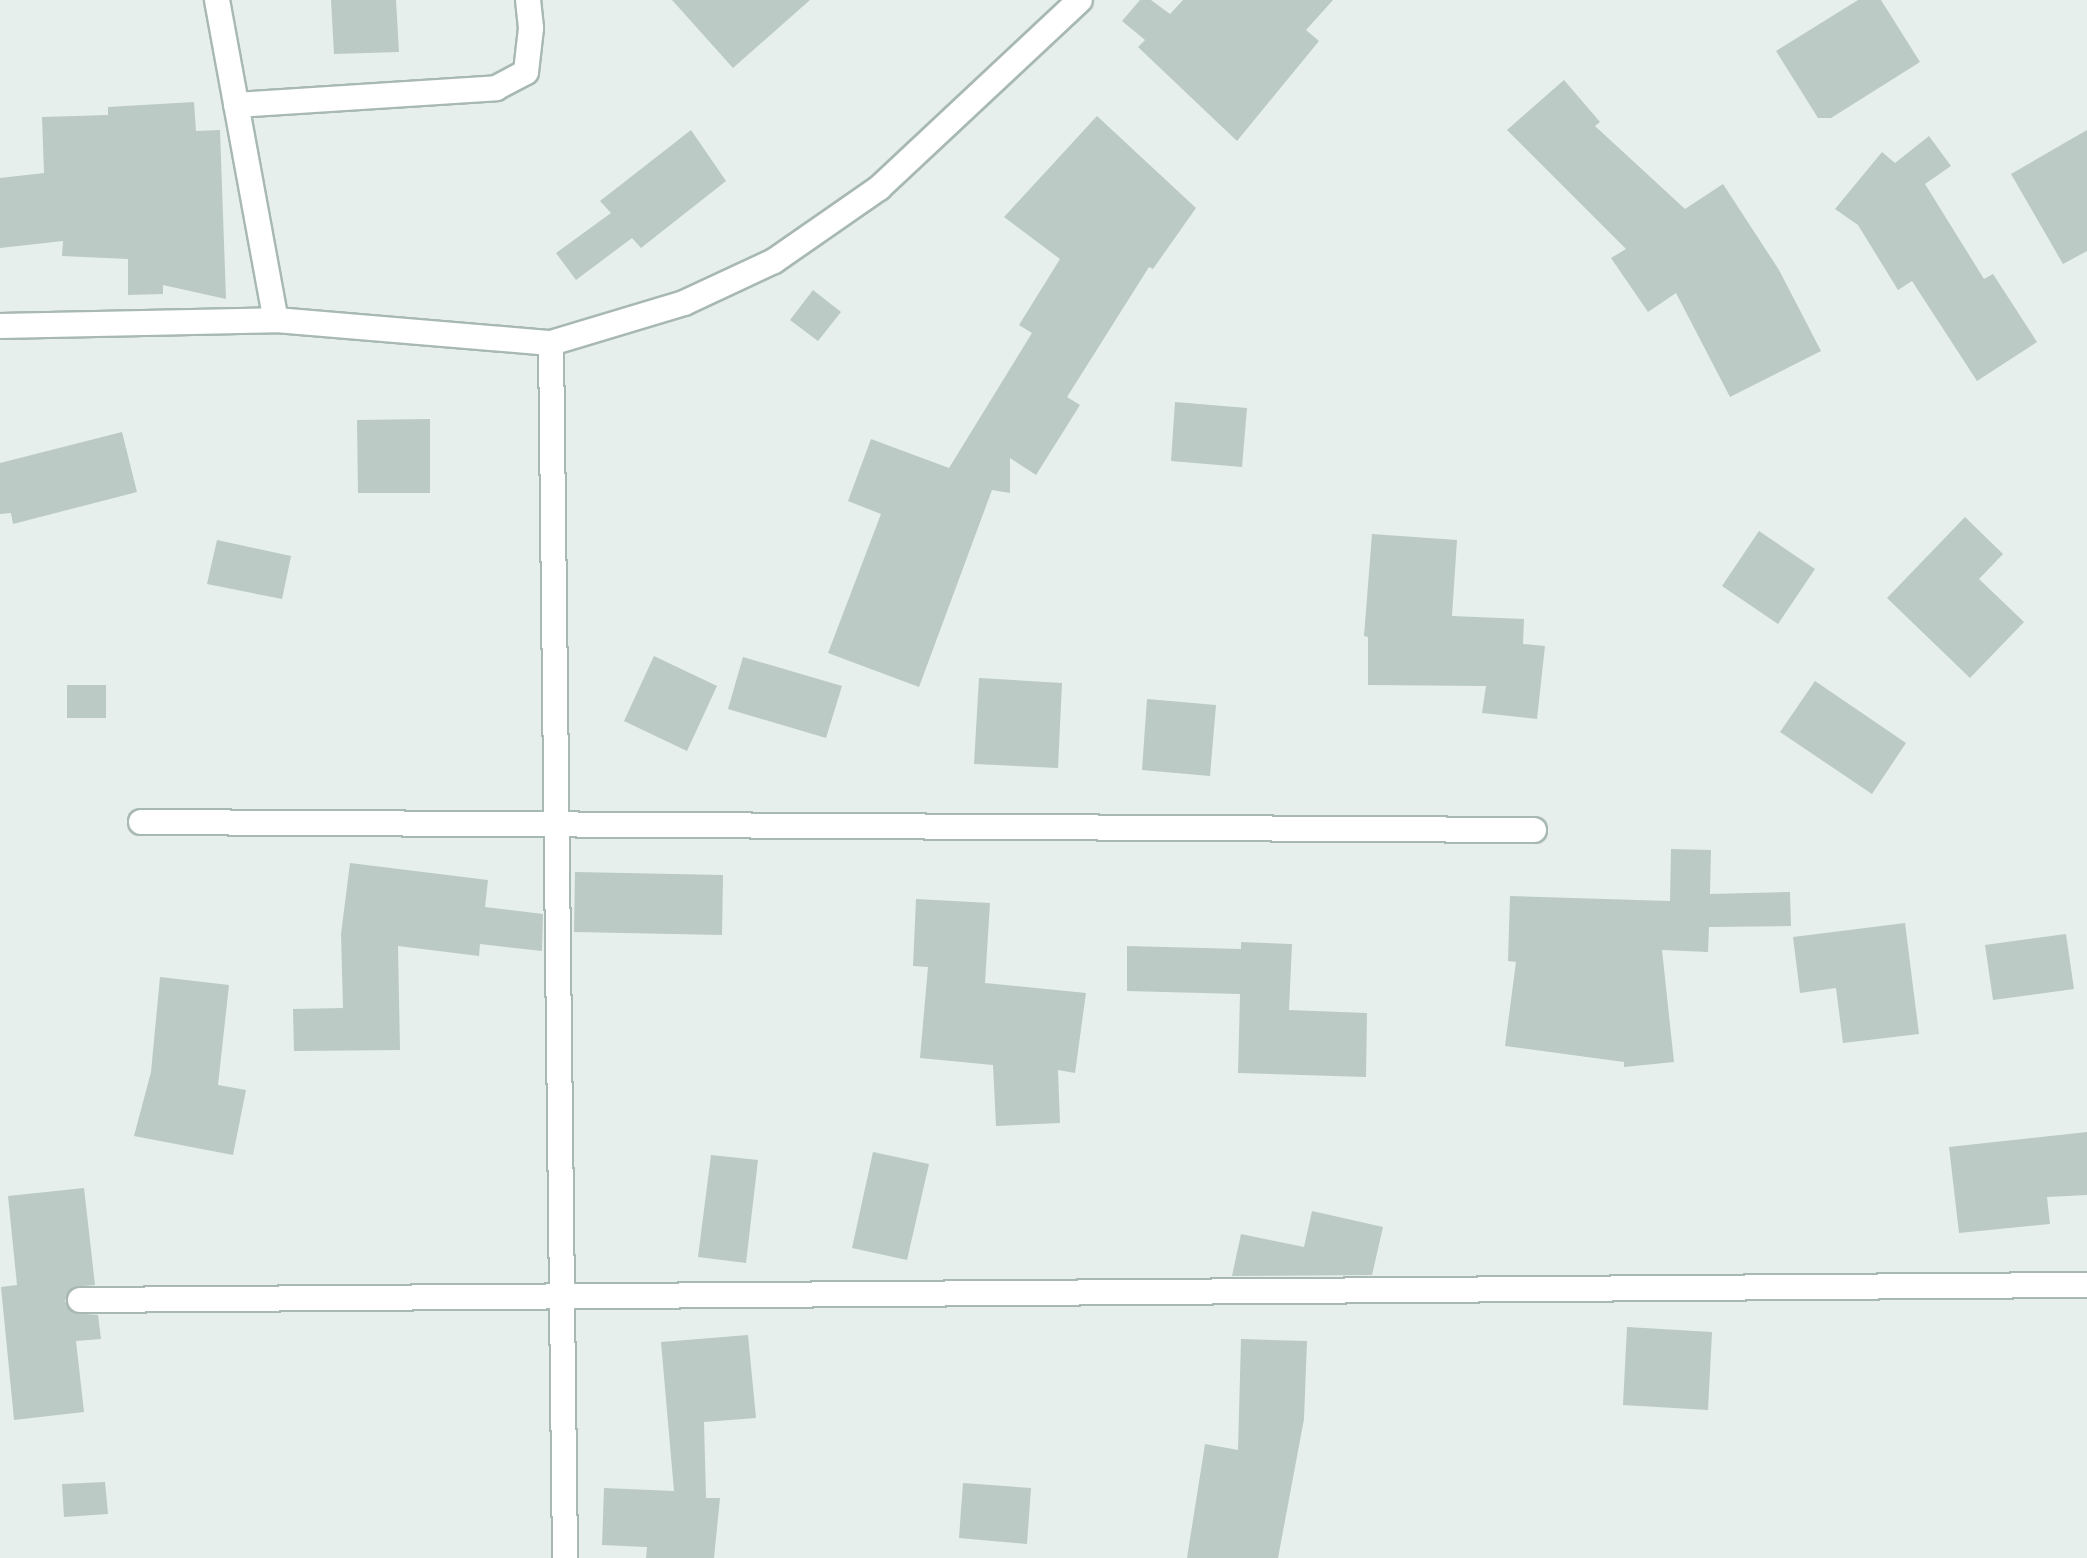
<!DOCTYPE html>
<html>
<head>
<meta charset="utf-8">
<style>
  body { margin:0 }
  #map { position:relative; width:2087px; height:1558px; overflow:hidden; background:#e6efeb; font-family:"Varela Round",sans-serif }
  div>[style] { position:absolute }
  .building>* { inset:0; background:#bbcac4 }
  .roads { filter:drop-shadow(2px 0 #a8b8b2) drop-shadow(-2px 0 #a8b8b2) drop-shadow(0 2px #a8b8b2) drop-shadow(0 -2px #a8b8b2) }
  .minor>* { height:24px; margin:-12px; padding:0 12px; transform-origin:12px; border-radius:12px; background:#fff }
  .tertiary>* { height:24px; margin:-12px; padding:0 12px; transform-origin:12px; border-radius:12px; background:#fff }
  span { translate:-50% -50%; white-space:nowrap; text-align:center; line-height:1.15; -webkit-text-stroke:6px #f7fbf9; paint-order:stroke }
</style>
</head>
<body>
<div id="map">
  <div class="building">
    <i style="clip-path:polygon(331px 0,396px 0,399px 52px,334px 54px)"></i>
    <i style="clip-path:polygon(672px 0,810px 0,733px 68px)"></i>
    <i style="clip-path:polygon(1140px 0,1151px 0,1170px 14px,1183px 0,1333px 0,1306px 30px,1319px 41px,1237px 141px,1138px 47px,1145px 40px,1122px 21px)"></i>
    <i style="clip-path:polygon(1858px 0,1881px 0,1920px 62px,1831px 118px,1818px 118px,1776px 51px)"></i>
    <i style="clip-path:polygon(1564px 80px,1600px 122px,1595px 126px,1685px 209px,1723px 184px,1779px 270px,1821px 351px,1730px 397px,1676px 293px,1648px 312px,1611px 258px,1626px 249px,1507px 130px)"></i>
    <i style="clip-path:polygon(194px 102px,196px 131px,220px 130px,226px 299px,163px 285px,163px 294px,128px 295px,128px 259px,62px 256px,63px 241px,0 248px,0 178px,44px 173px,42px 117px,108px 115px,108px 107px)"></i>
    <i style="clip-path:polygon(1097px 116px,1196px 208px,1153px 269px,1149px 267px,1067px 397px,1080px 405px,1036px 475px,1010px 458px,1010px 493px,992px 490px,919px 687px,828px 653px,881px 514px,848px 501px,871px 439px,949px 468px,1032px 333px,1019px 325px,1060px 259px,1004px 217px)"></i>
    <i style="clip-path:polygon(691px 130px,726px 181px,641px 248px,632px 238px,576px 280px,556px 253px,611px 213px,600px 201px)"></i>
    <i style="clip-path:polygon(2087px 130px,2087px 251px,2063px 264px,2011px 174px)"></i>
    <i style="clip-path:polygon(1929px 136px,1951px 166px,1925px 184px,1984px 279px,1993px 274px,2037px 342px,1977px 381px,1912px 281px,1898px 290px,1858px 225px,1835px 209px,1882px 152px,1895px 163px)"></i>
    <i style="clip-path:polygon(813px 290px,841px 312px,818px 341px,790px 320px)"></i>
    <i style="clip-path:polygon(1175px 402px,1247px 408px,1242px 467px,1171px 461px)"></i>
    <i style="clip-path:polygon(430px 419px,430px 493px,358px 493px,357px 420px)"></i>
    <i style="clip-path:polygon(122px 432px,137px 492px,13px 524px,11px 513px,0 514px,0 463px)"></i>
    <i style="clip-path:polygon(1965px 517px,2003px 554px,1979px 579px,2024px 622px,1970px 678px,1887px 598px)"></i>
    <i style="clip-path:polygon(1759px 531px,1815px 569px,1778px 624px,1722px 586px)"></i>
    <i style="clip-path:polygon(1372px 534px,1457px 540px,1452px 616px,1524px 619px,1523px 644px,1545px 646px,1537px 719px,1482px 713px,1486px 686px,1368px 685px,1368px 637px,1364px 636px)"></i>
    <i style="clip-path:polygon(217px 540px,291px 556px,282px 599px,207px 584px)"></i>
    <i style="clip-path:polygon(654px 656px,717px 686px,687px 751px,624px 721px)"></i>
    <i style="clip-path:polygon(743px 657px,842px 686px,826px 738px,728px 709px)"></i>
    <i style="clip-path:polygon(979px 678px,1062px 683px,1058px 768px,974px 764px)"></i>
    <i style="clip-path:polygon(1815px 681px,1906px 743px,1872px 794px,1780px 732px)"></i>
    <i style="clip-path:polygon(67px 685px,106px 685px,106px 718px,67px 718px)"></i>
    <i style="clip-path:polygon(1147px 699px,1216px 705px,1210px 776px,1142px 770px)"></i>
    <i style="clip-path:polygon(1671px 849px,1711px 850px,1710px 894px,1790px 892px,1791px 926px,1709px 927px,1708px 952px,1662px 950px,1674px 1062px,1624px 1067px,1624px 1062px,1505px 1046px,1516px 962px,1508px 961px,1510px 896px,1670px 901px)"></i>
    <i style="clip-path:polygon(350px 863px,488px 880px,485px 907px,543px 914px,542px 951px,480px 944px,479px 956px,398px 946px,400px 1050px,294px 1051px,293px 1009px,343px 1008px,341px 934px)"></i>
    <i style="clip-path:polygon(575px 872px,723px 875px,722px 935px,574px 932px)"></i>
    <i style="clip-path:polygon(916px 899px,990px 903px,985px 983px,1086px 993px,1075px 1073px,1058px 1070px,1060px 1123px,996px 1126px,993px 1065px,920px 1058px,928px 967px,913px 966px)"></i>
    <i style="clip-path:polygon(1905px 923px,1919px 1034px,1843px 1043px,1836px 988px,1800px 993px,1793px 937px)"></i>
    <i style="clip-path:polygon(2066px 934px,2074px 989px,1993px 1000px,1985px 945px)"></i>
    <i style="clip-path:polygon(1241px 942px,1292px 944px,1289px 1010px,1367px 1013px,1366px 1077px,1238px 1073px,1240px 994px,1127px 991px,1127px 946px,1241px 949px)"></i>
    <i style="clip-path:polygon(160px 977px,229px 985px,218px 1085px,246px 1090px,233px 1155px,134px 1136px,151px 1072px)"></i>
    <i style="clip-path:polygon(2087px 1132px,2087px 1195px,2047px 1197px,2050px 1224px,1959px 1233px,1949px 1147px)"></i>
    <i style="clip-path:polygon(873px 1152px,929px 1164px,907px 1260px,852px 1248px)"></i>
    <i style="clip-path:polygon(711px 1155px,758px 1160px,746px 1263px,698px 1257px)"></i>
    <i style="clip-path:polygon(84px 1188px,95px 1285px,73px 1287px,65px 1301px,73px 1313px,98px 1315px,101px 1339px,76px 1341px,84px 1412px,14px 1420px,1px 1287px,17px 1285px,8px 1196px)"></i>
    <i style="clip-path:polygon(1312px 1211px,1383px 1227px,1372px 1275px,1232px 1276px,1241px 1234px,1304px 1247px)"></i>
    <i style="clip-path:polygon(1627px 1327px,1712px 1332px,1708px 1410px,1623px 1405px)"></i>
    <i style="clip-path:polygon(748px 1335px,756px 1418px,704px 1422px,706px 1498px,720px 1498px,714px 1558px,646px 1558px,647px 1547px,602px 1545px,604px 1488px,674px 1491px,661px 1342px)"></i>
    <i style="clip-path:polygon(1241px 1339px,1307px 1341px,1304px 1419px,1278px 1558px,1187px 1558px,1205px 1444px,1238px 1450px)"></i>
    <i style="clip-path:polygon(105px 1482px,108px 1514px,64px 1517px,62px 1484px)"></i>
    <i style="clip-path:polygon(963px 1483px,1031px 1488px,1027px 1544px,959px 1538px)"></i>
  </div>
  <div class="roads">
    <div class="minor">
      <i style="left:217px;top:0;width:325px;rotate:79.6deg"></i>
      <i style="left:236px;top:105px;width:261px;rotate:-3.7deg"></i>
      <i style="left:496px;top:88px;width:34px;rotate:-28deg"></i>
      <i style="left:526px;top:72px;width:44px;rotate:-83.5deg"></i>
      <i style="left:531px;top:28px;width:28px;rotate:-96deg"></i>
      <i style="left:551px;top:343px;width:1215px;rotate:89.34deg"></i>
      <i style="left:141px;top:822px;width:1393px;rotate:0.33deg"></i>
      <i style="left:80px;top:1300px;width:2007px;rotate:-0.43deg"></i>
    </div>
    <div class="tertiary">
      <i style="left:0;top:326px;width:276px;rotate:-1.2deg"></i>
      <i style="left:276px;top:320px;width:276px;rotate:4.8deg"></i>
      <i style="left:551px;top:343px;width:139px;rotate:-16.7deg"></i>
      <i style="left:684px;top:303px;width:99px;rotate:-25deg"></i>
      <i style="left:774px;top:261px;width:128px;rotate:-34.8deg"></i>
      <i style="left:879px;top:188px;width:275px;rotate:-43.1deg"></i>
    </div>
  </div>
</div>
</body>
</html>
